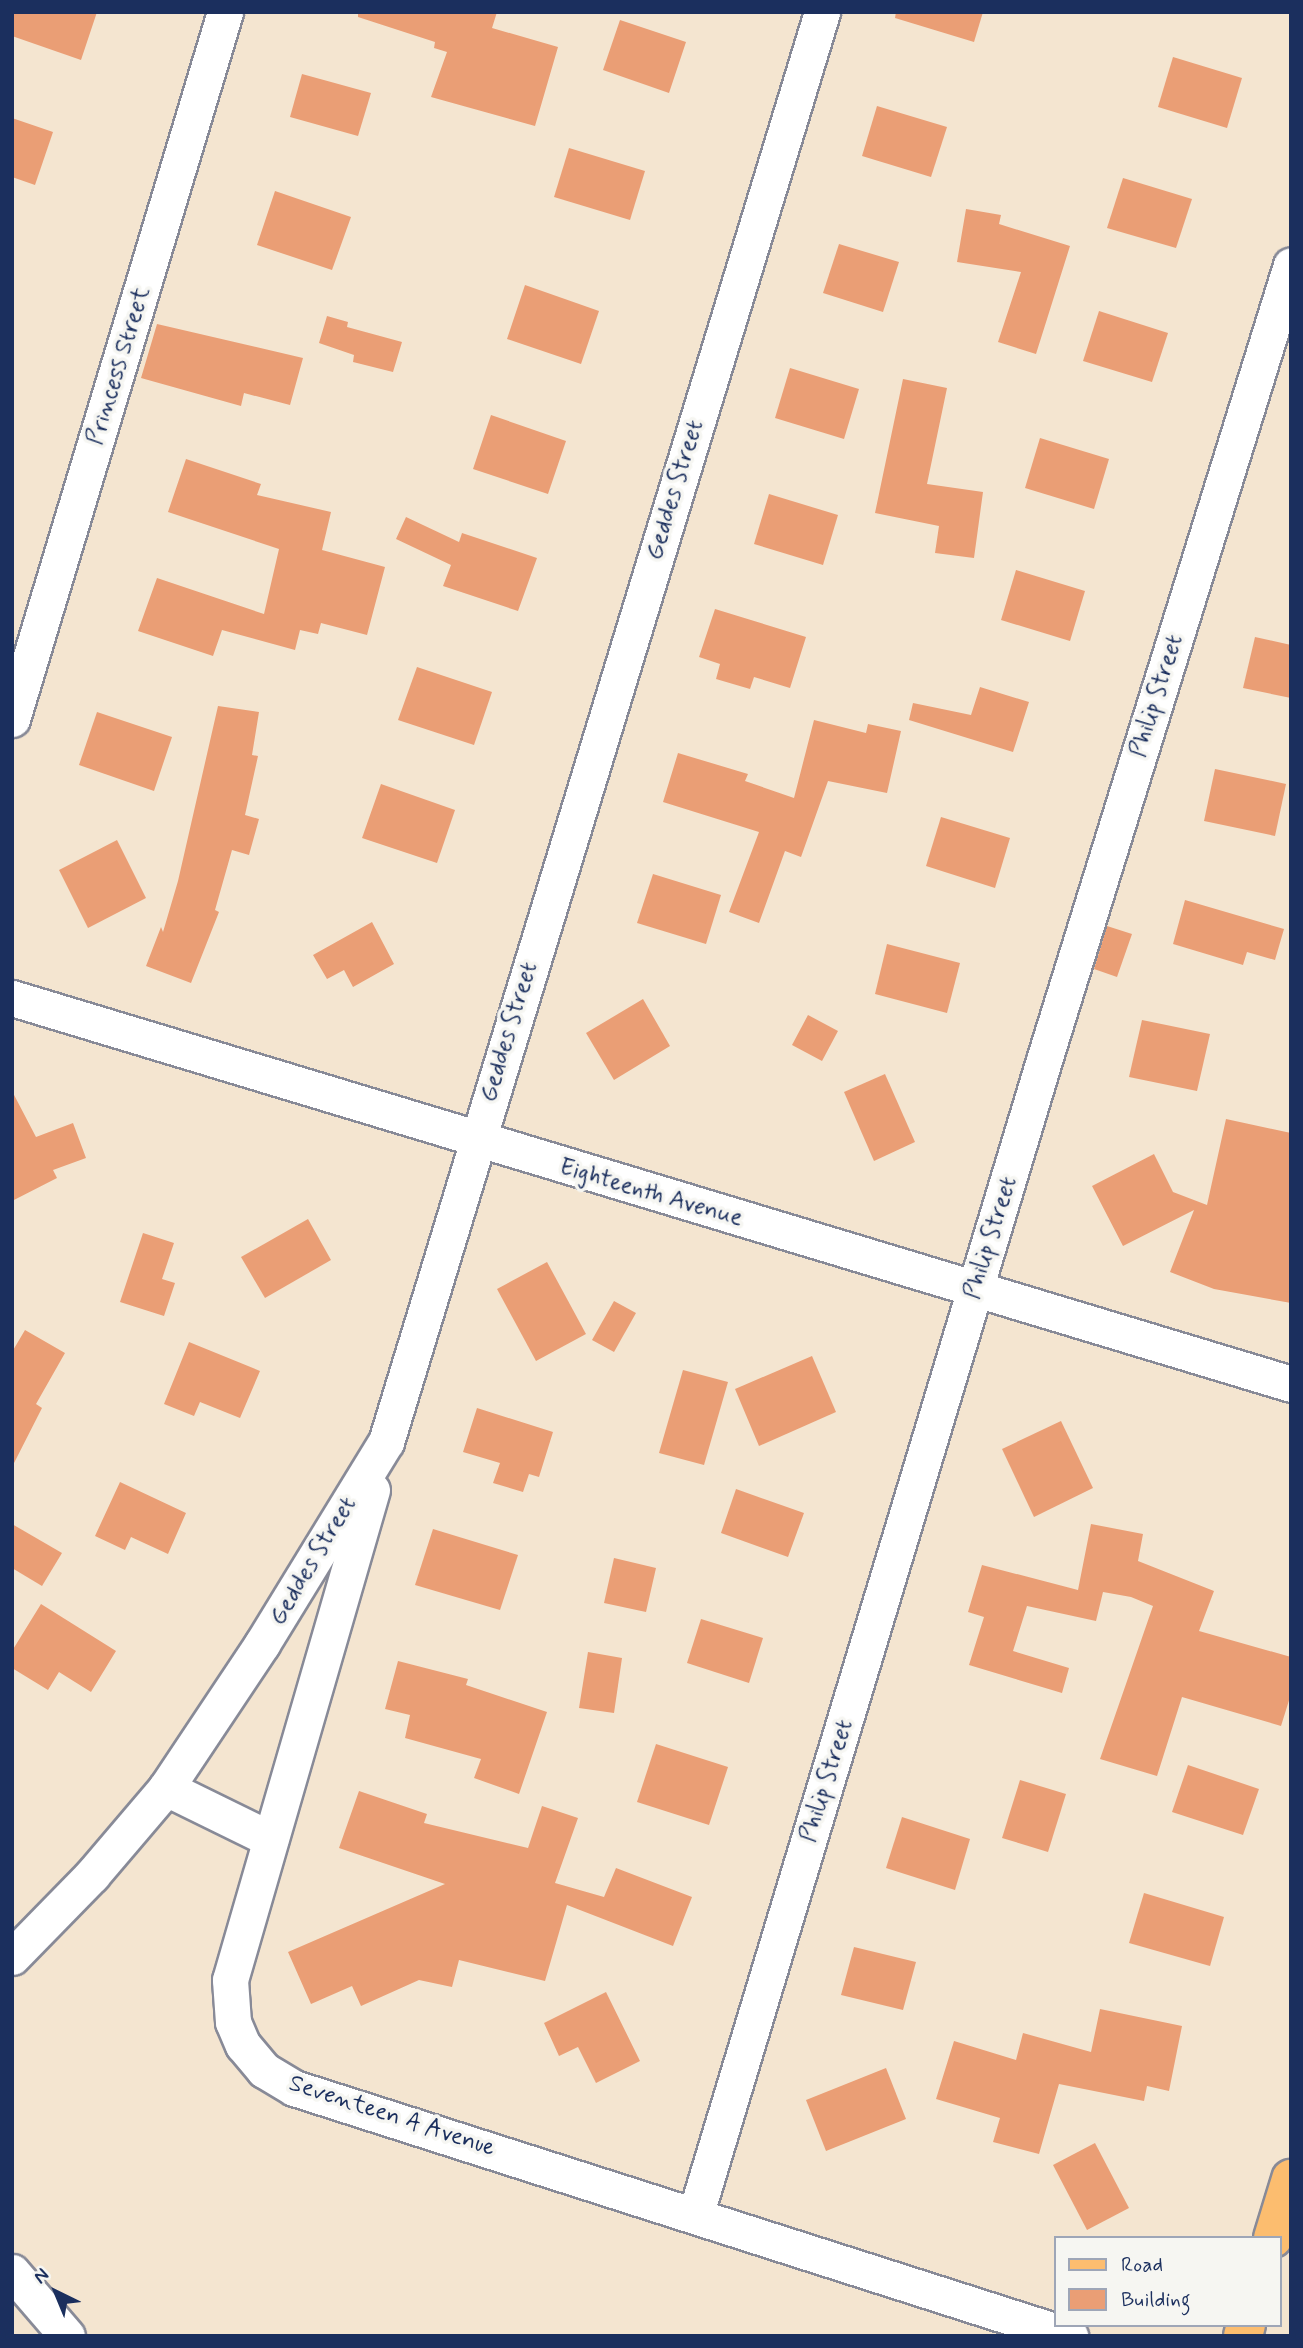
<!DOCTYPE html>
<html>
<head>
<meta charset="utf-8">
<style>
  body { margin:0 }
  #map { position:relative; width:1303px; height:2348px; overflow:hidden; background:#f4e5d0; font-family:Mynerve,sans-serif }
  div>[style] { position:absolute }
  .building>* { inset:0; background:#ea9e75 }
  .roads { filter:drop-shadow(2px 0 #888a97) drop-shadow(-2px 0 #888a97) drop-shadow(0 2px #888a97) drop-shadow(0 -2px #888a97) }
  .minor>* { height:35px; margin:-17.5px; padding:0 17.5px; transform-origin:17.5px; border-radius:17.5px; background:#fff }
  .major>* { height:38px; margin:-19px; padding:0 19px; transform-origin:19px; border-radius:19px; background:#fcbd6f }
  span { translate:-50% -50%; white-space:nowrap; text-align:center; line-height:1.15; -webkit-text-stroke:7px #f6f6f2; paint-order:stroke }
  .street-label { font-size:24px; color:#1b2f5e }
  .frame { position:absolute; inset:0; border:14px solid #1b2f5e; pointer-events:none }
  .legend { position:absolute; left:1054px; top:2236px; width:228px; height:91px; box-sizing:border-box; background:#f6f6f2; border:2px solid #9ea6b7; margin:0; padding:9px 12px; list-style:none; font-size:21px; color:#1b2f5e }
  .legend li { display:flex; align-items:center; gap:14px; height:35px }
  .legend b { width:35px; border:2px solid #9ea6b7 }
  .north { position:absolute; left:21px; top:2257px; width:70px; height:70px; -webkit-text-stroke:5px #f6f6f2; paint-order:stroke; rotate:317deg; font-size:19px; font-weight:700; line-height:28px; text-align:center; color:#1b2f5e }
  .north::after { content:''; display:block; margin:auto; width:24px; height:32px; background:#1b2f5e; clip-path:polygon(50% 0,100% 100%,50% 72%,0 100%) }
</style>
</head>
<body>
<div id="map">
  <div class="building">
    <i style="clip-path:polygon(12px 12px,97px 12px,81px 60px,12px 36px)"></i>
    <i style="clip-path:polygon(358px 12px,497px 12px,492px 28px,558px 47px,535px 126px,431px 97px,447px 52px,434px 48px,435px 42px,358px 17px)"></i>
    <i style="clip-path:polygon(896px 12px,983px 12px,974px 42px,895px 18px)"></i>
    <i style="clip-path:polygon(620px 20px,686px 42px,669px 93px,603px 70px)"></i>
    <i style="clip-path:polygon(1173px 57px,1242px 78px,1227px 128px,1158px 107px)"></i>
    <i style="clip-path:polygon(302px 74px,371px 93px,358px 136px,290px 117px)"></i>
    <i style="clip-path:polygon(877px 106px,947px 127px,931px 177px,862px 156px)"></i>
    <i style="clip-path:polygon(12px 118px,53px 132px,35px 185px,12px 177px)"></i>
    <i style="clip-path:polygon(569px 148px,645px 171px,630px 220px,554px 197px)"></i>
    <i style="clip-path:polygon(1123px 178px,1192px 199px,1176px 248px,1107px 228px)"></i>
    <i style="clip-path:polygon(275px 191px,351px 217px,332px 270px,257px 245px)"></i>
    <i style="clip-path:polygon(966px 209px,1001px 215px,999px 224px,1070px 246px,1036px 354px,998px 342px,1021px 272px,957px 262px)"></i>
    <i style="clip-path:polygon(839px 244px,899px 262px,883px 312px,823px 293px)"></i>
    <i style="clip-path:polygon(525px 285px,599px 311px,581px 364px,507px 339px)"></i>
    <i style="clip-path:polygon(1099px 311px,1168px 333px,1152px 382px,1083px 361px)"></i>
    <i style="clip-path:polygon(327px 316px,348px 322px,347px 327px,402px 342px,393px 372px,353px 362px,354px 355px,319px 343px)"></i>
    <i style="clip-path:polygon(157px 324px,303px 358px,290px 405px,244px 393px,241px 406px,141px 378px)"></i>
    <i style="clip-path:polygon(790px 368px,859px 389px,844px 439px,775px 418px)"></i>
    <i style="clip-path:polygon(903px 379px,947px 388px,927px 484px,983px 492px,974px 558px,935px 553px,939px 526px,875px 513px)"></i>
    <i style="clip-path:polygon(491px 415px,566px 441px,548px 494px,473px 469px)"></i>
    <i style="clip-path:polygon(1040px 438px,1109px 459px,1094px 509px,1025px 488px)"></i>
    <i style="clip-path:polygon(186px 459px,261px 484px,257px 495px,331px 512px,322px 550px,385px 567px,367px 635px,321px 623px,318px 634px,300px 630px,295px 650px,222px 630px,213px 656px,138px 631px,157px 578px,264px 614px,279px 549px,168px 512px)"></i>
    <i style="clip-path:polygon(769px 494px,838px 515px,823px 565px,754px 544px)"></i>
    <i style="clip-path:polygon(406px 517px,459px 542px,462px 533px,537px 558px,518px 611px,443px 586px,451px 565px,396px 539px)"></i>
    <i style="clip-path:polygon(1016px 570px,1085px 591px,1070px 641px,1001px 620px)"></i>
    <i style="clip-path:polygon(715px 609px,806px 637px,790px 688px,754px 677px,750px 689px,716px 679px,720px 664px,699px 657px)"></i>
    <i style="clip-path:polygon(1255px 637px,1291px 645px,1291px 698px,1243px 688px)"></i>
    <i style="clip-path:polygon(417px 667px,492px 692px,474px 745px,398px 720px)"></i>
    <i style="clip-path:polygon(980px 687px,1029px 702px,1013px 752px,909px 720px,913px 703px,971px 715px)"></i>
    <i style="clip-path:polygon(218px 706px,259px 712px,252px 755px,258px 756px,245px 815px,259px 819px,249px 855px,232px 850px,215px 910px,219px 912px,191px 983px,146px 966px,161px 927px,163px 932px,178px 881px)"></i>
    <i style="clip-path:polygon(97px 712px,172px 737px,154px 791px,79px 765px)"></i>
    <i style="clip-path:polygon(814px 720px,866px 733px,868px 724px,901px 731px,887px 793px,828px 781px,801px 857px,785px 851px,759px 923px,729px 912px,759px 832px,663px 802px,678px 753px,748px 774px,745px 781px,794px 798px)"></i>
    <i style="clip-path:polygon(1215px 769px,1286px 784px,1275px 836px,1204px 821px)"></i>
    <i style="clip-path:polygon(381px 784px,455px 810px,437px 863px,362px 838px)"></i>
    <i style="clip-path:polygon(941px 817px,1010px 838px,995px 888px,926px 866px)"></i>
    <i style="clip-path:polygon(117px 840px,146px 898px,88px 928px,59px 870px)"></i>
    <i style="clip-path:polygon(653px 874px,721px 895px,706px 944px,637px 923px)"></i>
    <i style="clip-path:polygon(1185px 900px,1284px 929px,1275px 960px,1247px 952px,1243px 965px,1173px 944px)"></i>
    <i style="clip-path:polygon(372px 922px,394px 964px,353px 987px,344px 970px,327px 979px,313px 955px)"></i>
    <i style="clip-path:polygon(1107px 926px,1132px 934px,1117px 977px,1094px 969px)"></i>
    <i style="clip-path:polygon(887px 944px,960px 963px,947px 1013px,875px 994px)"></i>
    <i style="clip-path:polygon(643px 999px,670px 1046px,614px 1080px,586px 1033px)"></i>
    <i style="clip-path:polygon(808px 1015px,838px 1031px,822px 1061px,792px 1045px)"></i>
    <i style="clip-path:polygon(1142px 1020px,1210px 1034px,1197px 1091px,1129px 1077px)"></i>
    <i style="clip-path:polygon(885px 1074px,915px 1142px,874px 1161px,844px 1092px)"></i>
    <i style="clip-path:polygon(12px 1091px,36px 1137px,73px 1123px,86px 1158px,53px 1170px,57px 1178px,12px 1201px)"></i>
    <i style="clip-path:polygon(1226px 1119px,1291px 1133px,1291px 1303px,1214px 1289px,1170px 1272px,1194px 1210px,1123px 1246px,1092px 1186px,1154px 1154px,1173px 1192px,1207px 1205px)"></i>
    <i style="clip-path:polygon(308px 1219px,331px 1260px,265px 1298px,241px 1257px)"></i>
    <i style="clip-path:polygon(143px 1233px,174px 1243px,162px 1279px,175px 1283px,164px 1316px,120px 1302px)"></i>
    <i style="clip-path:polygon(547px 1262px,586px 1334px,536px 1361px,497px 1289px)"></i>
    <i style="clip-path:polygon(614px 1301px,636px 1313px,614px 1352px,592px 1340px)"></i>
    <i style="clip-path:polygon(25px 1330px,65px 1353px,36px 1404px,42px 1408px,12px 1467px,12px 1352px)"></i>
    <i style="clip-path:polygon(189px 1342px,260px 1371px,240px 1418px,200px 1402px,194px 1416px,164px 1404px)"></i>
    <i style="clip-path:polygon(812px 1356px,836px 1412px,759px 1446px,735px 1389px)"></i>
    <i style="clip-path:polygon(683px 1370px,728px 1382px,704px 1465px,659px 1453px)"></i>
    <i style="clip-path:polygon(477px 1408px,553px 1432px,539px 1477px,529px 1474px,523px 1492px,493px 1483px,500px 1463px,463px 1452px)"></i>
    <i style="clip-path:polygon(1061px 1421px,1093px 1488px,1034px 1517px,1002px 1449px)"></i>
    <i style="clip-path:polygon(120px 1482px,186px 1513px,168px 1554px,131px 1537px,125px 1550px,95px 1536px)"></i>
    <i style="clip-path:polygon(736px 1489px,804px 1513px,788px 1557px,721px 1533px)"></i>
    <i style="clip-path:polygon(12px 1524px,62px 1553px,42px 1586px,12px 1568px)"></i>
    <i style="clip-path:polygon(1091px 1524px,1143px 1534px,1138px 1561px,1214px 1591px,1199px 1631px,1291px 1657px,1291px 1694px,1281px 1726px,1182px 1697px,1157px 1776px,1100px 1759px,1153px 1606px,1131px 1597px,1103px 1592px,1096px 1621px,1027px 1606px,1013px 1651px,1069px 1668px,1062px 1693px,969px 1665px,984px 1617px,968px 1612px,982px 1565px,1078px 1590px)"></i>
    <i style="clip-path:polygon(433px 1529px,518px 1555px,500px 1610px,415px 1585px)"></i>
    <i style="clip-path:polygon(614px 1558px,656px 1568px,646px 1612px,604px 1603px)"></i>
    <i style="clip-path:polygon(41px 1604px,116px 1651px,91px 1692px,59px 1672px,48px 1690px,12px 1668px,12px 1651px)"></i>
    <i style="clip-path:polygon(701px 1619px,763px 1638px,749px 1683px,687px 1663px)"></i>
    <i style="clip-path:polygon(588px 1652px,622px 1658px,614px 1713px,579px 1708px)"></i>
    <i style="clip-path:polygon(398px 1661px,468px 1679px,466px 1685px,547px 1712px,519px 1794px,474px 1778px,481px 1759px,405px 1738px,410px 1715px,385px 1709px)"></i>
    <i style="clip-path:polygon(656px 1744px,728px 1767px,709px 1825px,637px 1802px)"></i>
    <i style="clip-path:polygon(1188px 1765px,1259px 1789px,1243px 1835px,1172px 1812px)"></i>
    <i style="clip-path:polygon(1020px 1780px,1066px 1794px,1048px 1852px,1002px 1838px)"></i>
    <i style="clip-path:polygon(359px 1791px,427px 1814px,424px 1823px,528px 1848px,542px 1806px,578px 1818px,555px 1883px,604px 1897px,616px 1868px,692px 1897px,673px 1946px,567px 1905px,545px 1981px,459px 1960px,452px 1987px,419px 1980px,361px 2006px,352px 1986px,311px 2004px,288px 1952px,445px 1884px,339px 1848px)"></i>
    <i style="clip-path:polygon(902px 1817px,970px 1839px,955px 1890px,886px 1868px)"></i>
    <i style="clip-path:polygon(1144px 1893px,1224px 1917px,1210px 1966px,1129px 1943px)"></i>
    <i style="clip-path:polygon(854px 1947px,916px 1962px,903px 2010px,841px 1995px)"></i>
    <i style="clip-path:polygon(606px 1992px,640px 2061px,596px 2083px,578px 2047px,559px 2056px,544px 2023px)"></i>
    <i style="clip-path:polygon(1100px 2009px,1182px 2026px,1169px 2091px,1147px 2086px,1144px 2101px,1059px 2084px,1039px 2154px,993px 2142px,1000px 2118px,936px 2099px,954px 2041px,1016px 2060px,1023px 2033px,1091px 2052px)"></i>
    <i style="clip-path:polygon(886px 2068px,906px 2119px,826px 2151px,806px 2100px)"></i>
    <i style="clip-path:polygon(1095px 2143px,1129px 2208px,1087px 2230px,1053px 2165px)"></i>
  </div>
  <div class="roads">
    <div class="minor">
      <i style="left:12px;top:719px;width:738px;rotate:-73.23deg"></i>
      <i style="left:12px;top:998px;width:1336px;rotate:16.79deg"></i>
      <i style="left:372px;top:1490px;width:510px;rotate:106.16deg"></i>
      <i style="left:230px;top:1980px;width:42px;rotate:85.9deg"></i>
      <i style="left:233px;top:2022px;width:25px;rotate:67deg"></i>
      <i style="left:243px;top:2045px;width:33px;rotate:50deg"></i>
      <i style="left:264px;top:2070px;width:35px;rotate:31deg"></i>
      <i style="left:294px;top:2088px;width:815px;rotate:17.72deg"></i>
      <i style="left:166px;top:1788px;width:116px;rotate:26.1deg"></i>
      <i style="left:12px;top:1957px;width:115px;rotate:-45.7deg"></i>
      <i style="left:92px;top:1875px;width:114px;rotate:-49.6deg"></i>
      <i style="left:166px;top:1788px;width:173px;rotate:-56.3deg"></i>
      <i style="left:262px;top:1644px;width:237px;rotate:-58.5deg"></i>
      <i style="left:386px;top:1442px;width:1495px;rotate:-73.04deg"></i>
      <i style="left:696px;top:2213px;width:1208px;rotate:-73.2deg"></i>
      <i style="left:1045px;top:1057px;width:829px;rotate:-72.74deg"></i>
      <i style="left:12px;top:2272px;width:84px;rotate:49.3deg"></i>
    </div>
    <div class="major">
      <i style="left:1273px;top:2238px;width:62px;rotate:-73deg"></i>
      <i style="left:1243px;top:2336px;width:11px;rotate:-75deg"></i>
    </div>
  </div>
  <div class="street-label">
    <span style="left:119px;top:366px;rotate:-73deg">Princess Street</span>
    <span style="left:675px;top:490px;rotate:-73deg">Geddes Street</span>
    <span style="left:1157px;top:696px;rotate:-73deg">Philip Street</span>
    <span style="left:509px;top:1032px;rotate:-73deg">Geddes Street</span>
    <span style="left:651px;top:1193px;rotate:16deg">Eighteenth Avenue</span>
    <span style="left:991px;top:1238px;rotate:-73deg">Philip Street</span>
    <span style="left:313px;top:1561px;rotate:-59deg">Geddes Street</span>
    <span style="left:827px;top:1781px;rotate:-73deg">Philip Street</span>
    <span style="left:392px;top:2116px;rotate:18deg">Seventeen A Avenue</span>
  </div>
  <div class="frame"></div>
  <ul class="legend">
  <li><b style="height:9px;background:#fcbd6f"></b>Road</li>
  <li><b style="height:19px;background:#ea9e75"></b>Building</li>
  </ul>
  <div class="north">N</div>
</div>
</body>
</html>
